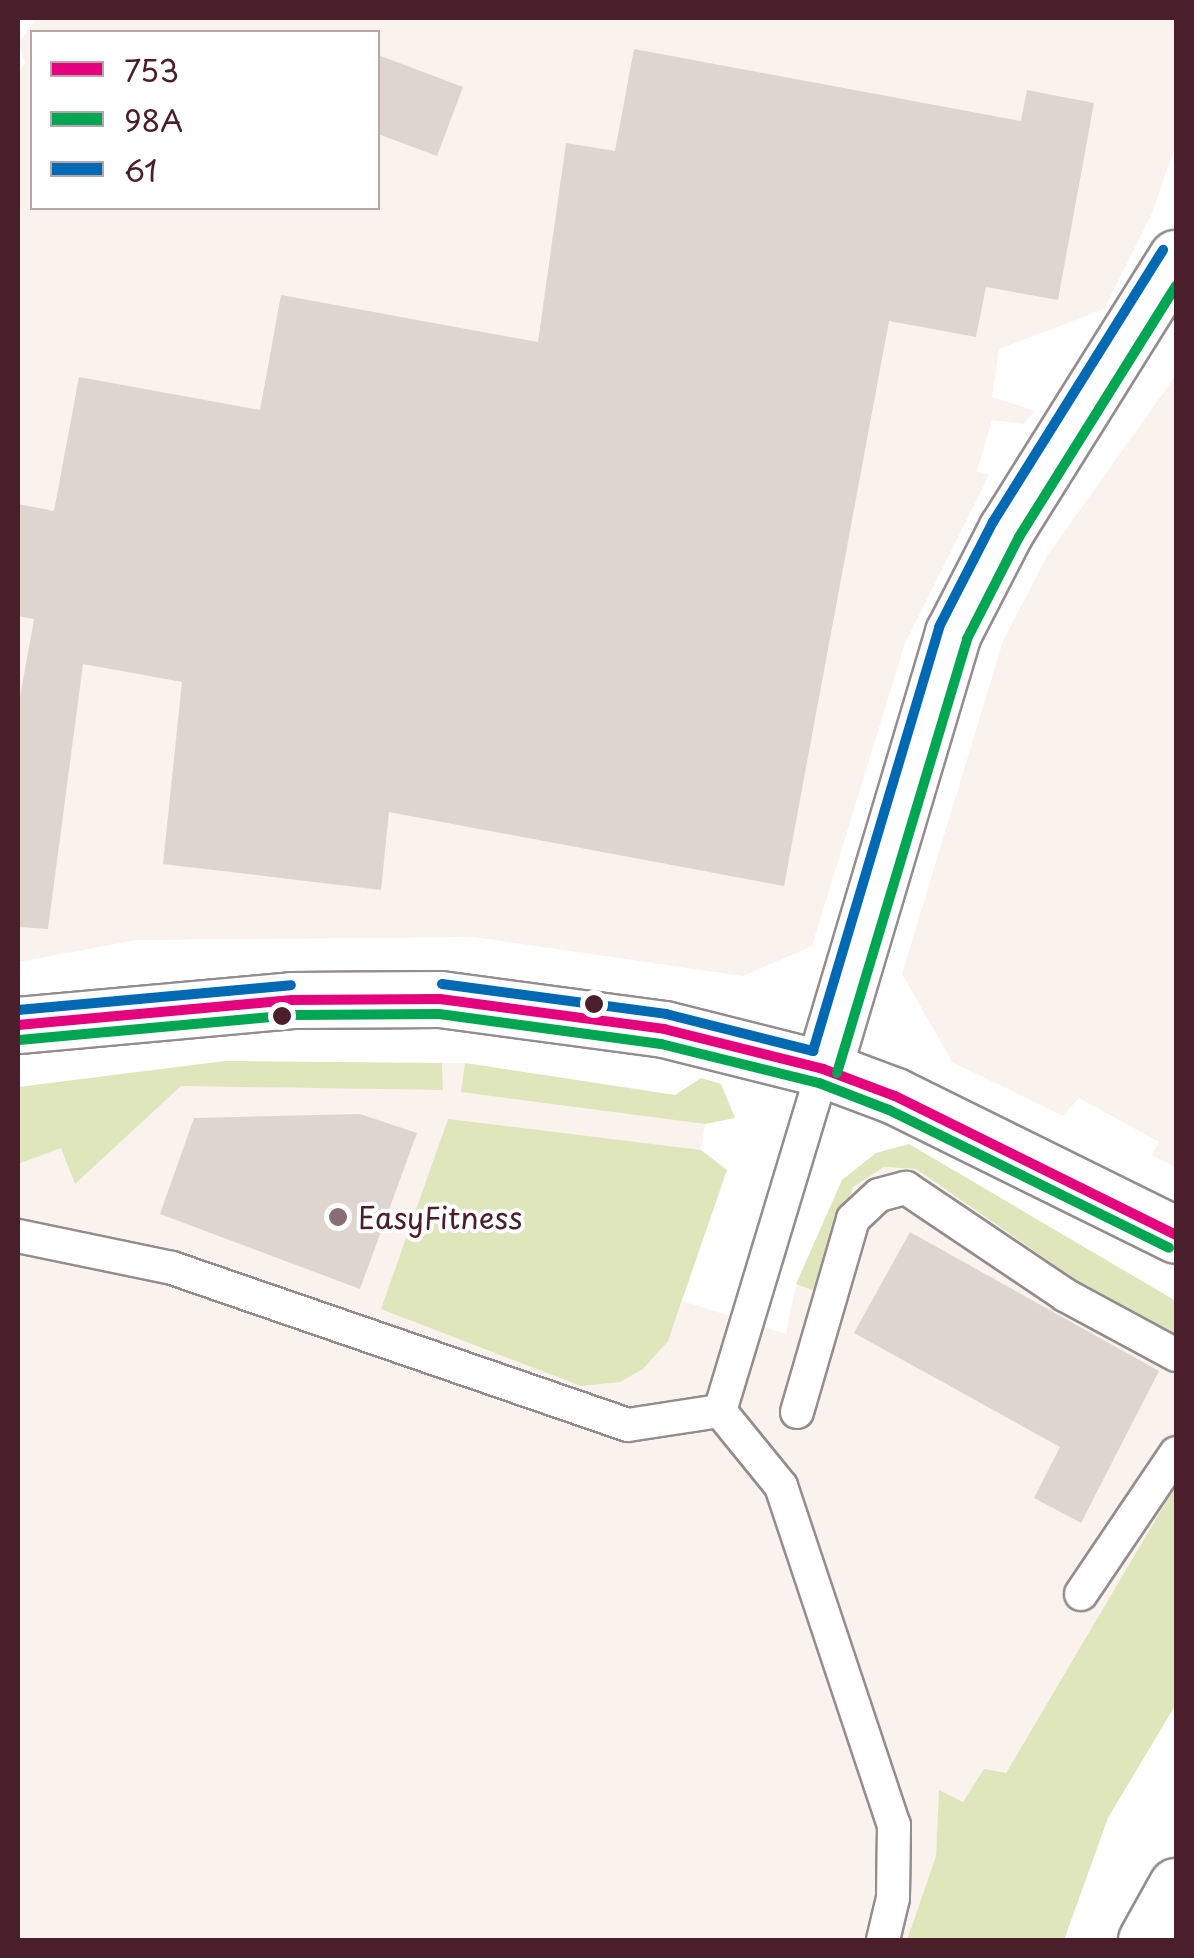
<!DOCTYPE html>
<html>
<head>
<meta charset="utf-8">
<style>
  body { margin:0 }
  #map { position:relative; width:1194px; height:1958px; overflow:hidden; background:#fff; font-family:"Playpen Sans",sans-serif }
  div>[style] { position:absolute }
  .built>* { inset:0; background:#faf2ec }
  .green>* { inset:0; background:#dfe6bb }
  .building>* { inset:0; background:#ded5cf }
  .roads { filter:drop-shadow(2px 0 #948c8e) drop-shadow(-2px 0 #948c8e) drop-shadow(0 2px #948c8e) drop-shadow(0 -2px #948c8e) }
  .lane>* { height:32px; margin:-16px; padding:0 16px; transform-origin:16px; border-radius:16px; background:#fff }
  .street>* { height:55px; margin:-27.5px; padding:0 27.5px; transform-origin:27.5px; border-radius:27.5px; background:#fff }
  .secondary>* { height:55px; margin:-27.5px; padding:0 27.5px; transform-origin:27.5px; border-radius:27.5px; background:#fff }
  .primary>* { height:55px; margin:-27.5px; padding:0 27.5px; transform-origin:27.5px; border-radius:27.5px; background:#fff }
  .bus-1>* { height:10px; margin:-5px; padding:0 5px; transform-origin:5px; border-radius:5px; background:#e5007d }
  .bus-2>* { height:10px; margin:-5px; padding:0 5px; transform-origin:5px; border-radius:5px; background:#00a651 }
  .bus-3>* { height:10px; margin:-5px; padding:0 5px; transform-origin:5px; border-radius:5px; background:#0069b4 }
  .dots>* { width:28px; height:28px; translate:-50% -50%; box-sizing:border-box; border:5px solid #fff; border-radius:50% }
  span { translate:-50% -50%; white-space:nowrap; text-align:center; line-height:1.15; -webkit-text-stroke:8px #fff; paint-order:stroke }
  .poi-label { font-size:30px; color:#4a1f2b }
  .left { translate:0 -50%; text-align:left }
  .frame { position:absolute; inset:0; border:20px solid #4a1f2b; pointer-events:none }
  .legend { position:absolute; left:30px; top:30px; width:350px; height:180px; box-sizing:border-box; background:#fff; border:2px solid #b7a5aa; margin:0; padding:12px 18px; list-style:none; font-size:30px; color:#4a1f2b }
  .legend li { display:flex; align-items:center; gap:20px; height:50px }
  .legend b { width:50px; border:2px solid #b7a5aa }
</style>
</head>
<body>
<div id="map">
  <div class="built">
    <i style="clip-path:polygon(evenodd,38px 18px,1176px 18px,1176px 144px,1152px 213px,1104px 309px,999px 349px,992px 397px,1035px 411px,1023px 424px,992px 420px,977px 471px,989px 475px,905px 643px,812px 946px,743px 976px,474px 937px,136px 940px,18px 962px,18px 73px,25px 63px,18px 43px,38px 18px,32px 32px,378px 32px,378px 208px,32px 208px,32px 32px)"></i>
    <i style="clip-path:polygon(1176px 375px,1176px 1168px,1152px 1155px,1159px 1142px,1079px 1098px,1063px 1116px,952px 1062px,902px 974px,1003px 641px,1047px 556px)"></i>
    <i style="clip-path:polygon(442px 1063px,465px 1063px,462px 1092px,705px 1124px,701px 1150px,448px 1120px,667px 1341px,683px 1301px,786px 1334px,796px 1284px,815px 1291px,853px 1187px,884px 1167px,916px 1169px,1072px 1277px,1176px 1334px,1176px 1485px,1005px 1774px,963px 1802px,939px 1791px,936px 1856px,907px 1940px,18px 1940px,18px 1164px,62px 1147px,75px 1183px,181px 1086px,443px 1089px)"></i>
  </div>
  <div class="green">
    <i style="clip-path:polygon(225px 1061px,442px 1063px,443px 1090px,181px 1086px,75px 1184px,61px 1148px,18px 1164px,18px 1087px)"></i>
    <i style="clip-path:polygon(465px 1063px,675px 1095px,701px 1078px,721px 1084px,735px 1118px,705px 1124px,461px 1092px)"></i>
    <i style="clip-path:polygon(448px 1119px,701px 1150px,727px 1170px,668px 1341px,643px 1369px,620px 1382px,581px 1386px,381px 1309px)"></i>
    <i style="clip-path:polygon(909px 1144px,1176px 1301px,1176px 1334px,1072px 1277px,916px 1169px,884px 1167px,853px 1187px,815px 1291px,796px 1284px,842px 1180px,876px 1153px)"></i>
    <i style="clip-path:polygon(1176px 1485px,1176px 1704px,1108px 1818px,1064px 1940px,907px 1940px,936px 1856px,939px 1790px,963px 1802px,984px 1769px,1006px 1773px)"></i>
  </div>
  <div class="building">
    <i style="clip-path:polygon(634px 49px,1021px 121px,1027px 90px,1094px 103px,1058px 300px,986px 287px,976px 337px,889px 321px,784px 886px,389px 812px,381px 890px,163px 864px,182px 682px,83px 664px,48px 929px,18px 927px,18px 708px,34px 619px,18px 616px,18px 504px,54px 511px,79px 377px,260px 410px,281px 295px,538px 342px,566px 143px,615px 151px)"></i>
    <i style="clip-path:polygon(378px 55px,463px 87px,437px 156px,378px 134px)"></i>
    <i style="clip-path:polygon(360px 1114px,417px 1133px,360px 1289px,160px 1214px,194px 1118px)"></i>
    <i style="clip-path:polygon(910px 1232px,1159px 1371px,1081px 1523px,1034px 1498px,1060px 1447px,854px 1333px)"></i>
  </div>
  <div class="roads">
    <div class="lane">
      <i style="left:18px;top:1236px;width:157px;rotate:11.7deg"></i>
      <i style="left:172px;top:1268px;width:482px;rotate:19deg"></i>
      <i style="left:628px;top:1425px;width:93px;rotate:-8.7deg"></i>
      <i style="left:720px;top:1411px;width:97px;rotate:50.9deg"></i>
      <i style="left:781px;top:1486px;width:357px;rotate:71.6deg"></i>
      <i style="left:894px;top:1825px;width:73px;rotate:90.8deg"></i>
      <i style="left:893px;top:1898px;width:43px;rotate:103.4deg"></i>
      <i style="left:720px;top:1411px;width:357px;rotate:-73.2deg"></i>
      <i style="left:797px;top:1412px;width:201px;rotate:-73.8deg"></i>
      <i style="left:853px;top:1219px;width:35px;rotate:-43deg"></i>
      <i style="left:879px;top:1195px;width:28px;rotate:-15deg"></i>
      <i style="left:906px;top:1188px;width:192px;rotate:33.9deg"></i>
      <i style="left:1065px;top:1295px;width:126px;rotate:28.4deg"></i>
      <i style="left:1081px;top:1594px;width:170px;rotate:-56deg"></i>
    </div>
    <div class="street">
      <i style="left:823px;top:1069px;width:455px;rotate:-73.4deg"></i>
      <i style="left:953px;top:633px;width:116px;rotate:-62.8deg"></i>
      <i style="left:1006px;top:530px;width:321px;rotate:-58deg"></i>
    </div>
    <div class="secondary">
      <i style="left:18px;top:1025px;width:275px;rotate:-5.2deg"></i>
      <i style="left:292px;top:1000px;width:148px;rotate:-0.4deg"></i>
      <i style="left:440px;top:999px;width:226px;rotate:7.6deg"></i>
      <i style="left:664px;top:1029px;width:164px;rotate:14.1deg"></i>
      <i style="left:823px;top:1069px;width:77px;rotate:20.6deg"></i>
      <i style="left:895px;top:1096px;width:313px;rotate:26.3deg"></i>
    </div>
    <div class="primary">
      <i style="left:1146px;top:1940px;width:62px;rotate:-60.9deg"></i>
    </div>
  </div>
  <div class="bus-1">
    <i style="left:18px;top:1025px;width:275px;rotate:-5.2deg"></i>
    <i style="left:292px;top:1000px;width:148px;rotate:-0.4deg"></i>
    <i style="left:440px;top:999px;width:226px;rotate:7.6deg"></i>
    <i style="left:664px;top:1029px;width:164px;rotate:14.1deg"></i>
    <i style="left:823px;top:1069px;width:77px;rotate:20.6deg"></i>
    <i style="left:895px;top:1096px;width:313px;rotate:26.3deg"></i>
  </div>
  <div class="bus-2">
    <i style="left:19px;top:1040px;width:275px;rotate:-5.2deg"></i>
    <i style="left:293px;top:1015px;width:146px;rotate:-0.4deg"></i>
    <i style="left:439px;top:1014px;width:224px;rotate:7.7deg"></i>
    <i style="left:661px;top:1044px;width:163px;rotate:13.9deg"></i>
    <i style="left:819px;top:1083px;width:75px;rotate:21.1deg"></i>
    <i style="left:889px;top:1110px;width:312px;rotate:26.2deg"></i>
    <i style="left:837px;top:1073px;width:453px;rotate:-73.3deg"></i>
    <i style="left:967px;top:639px;width:114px;rotate:-63deg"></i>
    <i style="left:1019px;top:537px;width:296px;rotate:-58deg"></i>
  </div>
  <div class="bus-3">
    <i style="left:442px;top:984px;width:226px;rotate:7.6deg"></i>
    <i style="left:666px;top:1014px;width:152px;rotate:14.1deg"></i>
    <i style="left:813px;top:1051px;width:442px;rotate:-73.4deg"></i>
    <i style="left:939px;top:627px;width:118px;rotate:-62.8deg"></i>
    <i style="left:993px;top:522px;width:321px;rotate:-58deg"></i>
    <i style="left:18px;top:1010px;width:274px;rotate:-5.2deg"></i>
  </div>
  <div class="dots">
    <i style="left:594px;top:1004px;background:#4a1f2b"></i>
    <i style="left:282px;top:1016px;background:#4a1f2b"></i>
    <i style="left:338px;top:1217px;background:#896d75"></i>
  </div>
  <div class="poi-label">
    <span class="left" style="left:358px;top:1217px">EasyFitness</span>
  </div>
  <div class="frame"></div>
  <ul class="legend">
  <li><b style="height:12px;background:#e5007d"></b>753</li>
  <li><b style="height:12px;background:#00a651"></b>98A</li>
  <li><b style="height:12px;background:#0069b4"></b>61</li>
  </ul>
</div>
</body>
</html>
